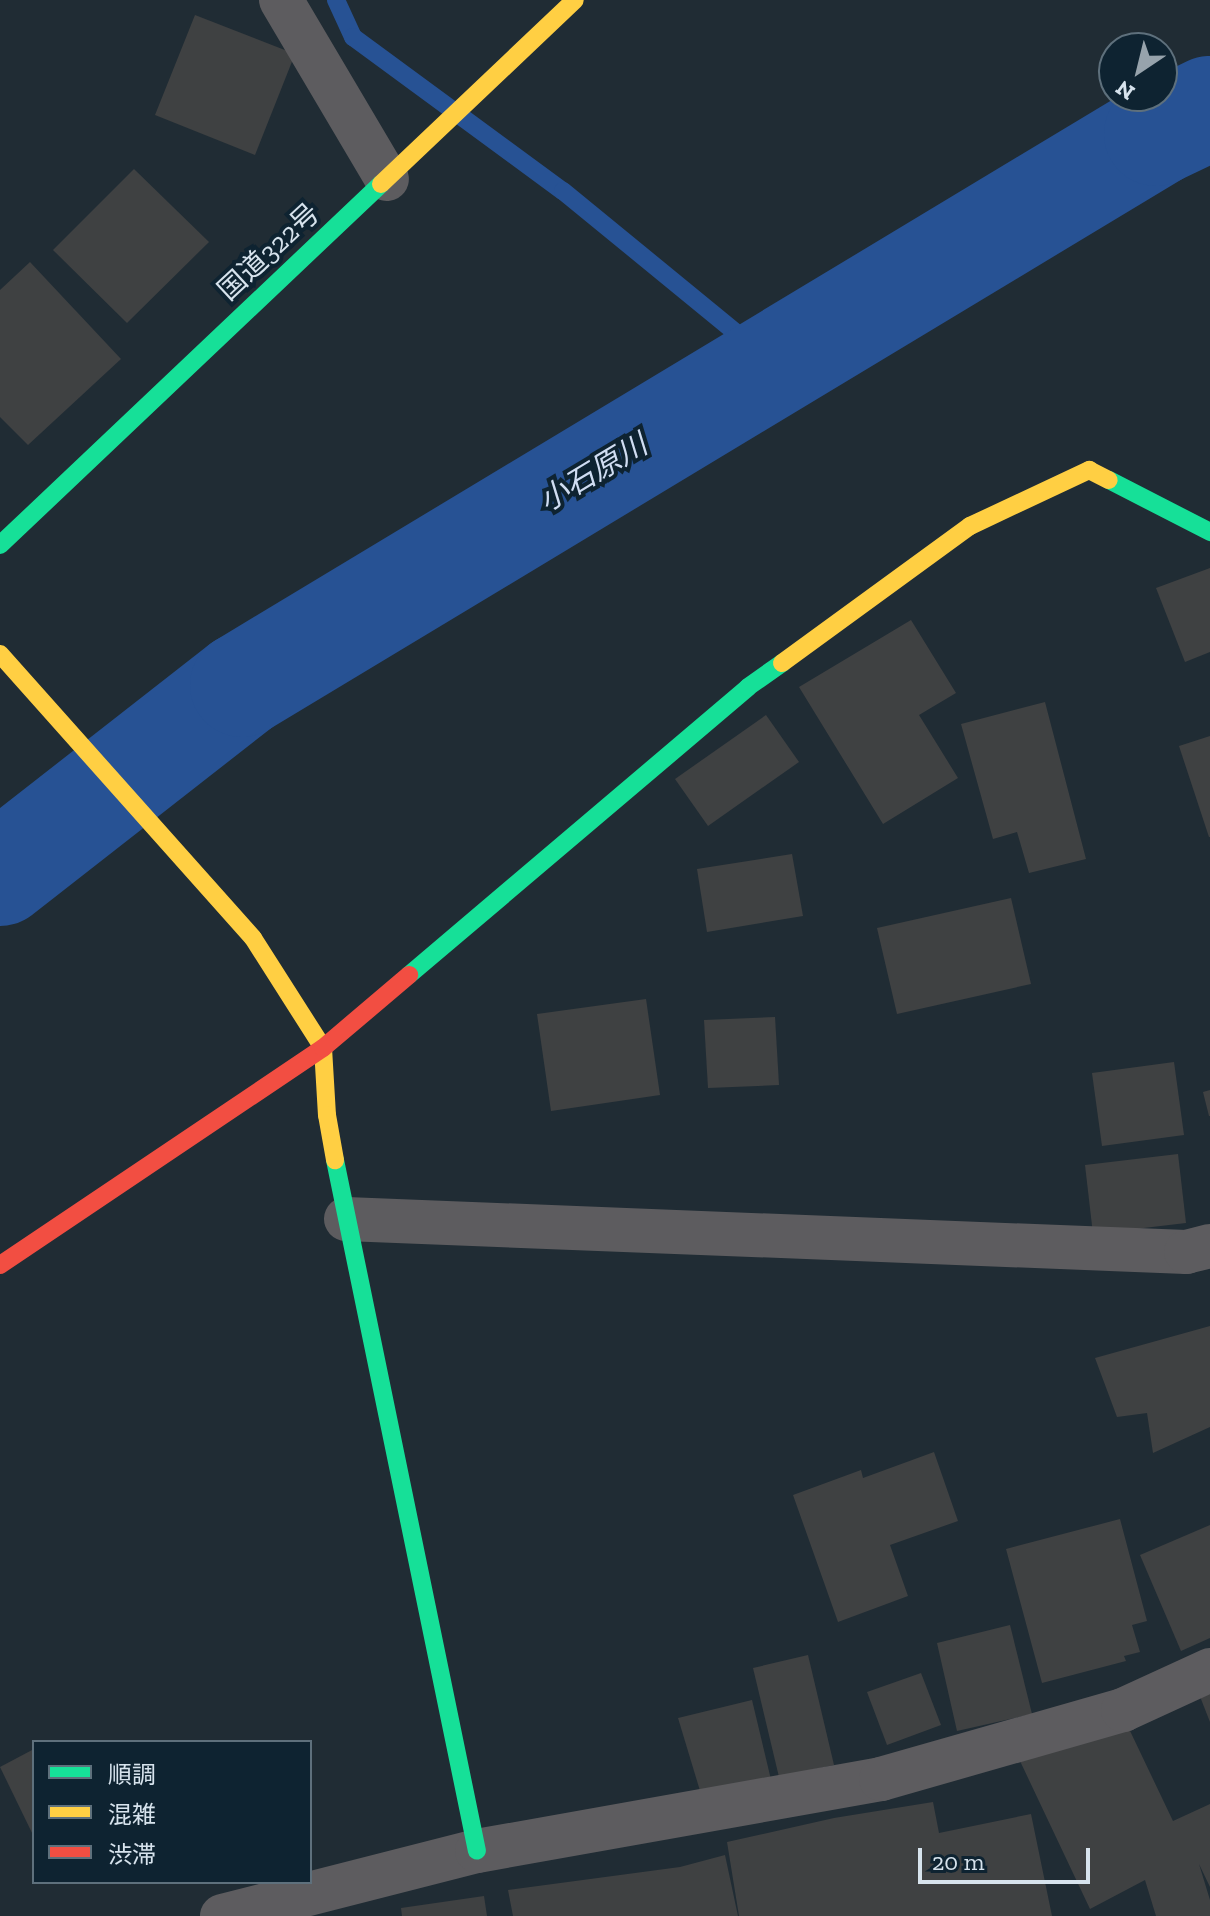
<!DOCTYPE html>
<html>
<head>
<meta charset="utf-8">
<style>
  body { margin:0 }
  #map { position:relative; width:1210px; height:1916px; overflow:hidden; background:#202c34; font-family:"Zilla Slab","Noto Sans JP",serif }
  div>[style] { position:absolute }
  .stream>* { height:18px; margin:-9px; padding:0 9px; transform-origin:9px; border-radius:9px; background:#275294 }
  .river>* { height:104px; margin:-52px; padding:0 52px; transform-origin:52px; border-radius:52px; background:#275294 }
  .building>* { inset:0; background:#3f4142 }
  .street>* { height:44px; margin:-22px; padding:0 22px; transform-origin:22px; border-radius:22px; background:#5d5c5f }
  .fast>* { height:18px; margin:-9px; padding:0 9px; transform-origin:9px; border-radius:9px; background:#16e098 }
  .slow>* { height:18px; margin:-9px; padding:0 9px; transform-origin:9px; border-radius:9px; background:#ffcf43 }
  .jam>* { height:18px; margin:-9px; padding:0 9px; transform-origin:9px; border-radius:9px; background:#f24e42 }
  span { translate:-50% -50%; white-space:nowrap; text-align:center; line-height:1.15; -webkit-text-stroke:8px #0e2331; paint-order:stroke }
  .street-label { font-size:28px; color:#d7e3ed }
  .water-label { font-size:30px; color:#d0ddf2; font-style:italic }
  .legend { position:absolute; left:32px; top:1740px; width:280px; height:144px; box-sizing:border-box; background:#0e2331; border:2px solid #5e707c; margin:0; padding:10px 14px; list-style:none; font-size:24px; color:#d7e3ed }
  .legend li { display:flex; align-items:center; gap:16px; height:40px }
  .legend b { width:40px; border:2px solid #5e707c }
  .north { position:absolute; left:1098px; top:32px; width:80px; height:80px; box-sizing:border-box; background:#0e2331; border:2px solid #5e707c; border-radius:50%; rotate:215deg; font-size:22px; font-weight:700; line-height:32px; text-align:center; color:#d7e3ed }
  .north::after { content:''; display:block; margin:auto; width:28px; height:36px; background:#97a3ac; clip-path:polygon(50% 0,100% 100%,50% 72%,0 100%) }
  .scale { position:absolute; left:918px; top:1848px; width:172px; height:36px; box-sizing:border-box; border:4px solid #d7e3ed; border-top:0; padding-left:10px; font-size:24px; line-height:28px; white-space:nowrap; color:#d7e3ed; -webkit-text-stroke:6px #0e2331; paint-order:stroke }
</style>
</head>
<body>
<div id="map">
  <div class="stream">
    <i style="left:336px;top:0;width:41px;rotate:65.3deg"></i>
    <i style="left:353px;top:37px;width:260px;rotate:36.3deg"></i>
    <i style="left:563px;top:191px;width:273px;rotate:39.3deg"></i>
  </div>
  <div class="river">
    <i style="left:0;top:874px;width:307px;rotate:-38deg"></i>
    <i style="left:242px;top:685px;width:1067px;rotate:-31.08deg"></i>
    <i style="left:1156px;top:134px;width:60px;rotate:-25.7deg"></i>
  </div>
  <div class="building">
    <i style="clip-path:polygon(195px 15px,295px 54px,255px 155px,155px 115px)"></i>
    <i style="clip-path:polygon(134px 169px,209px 242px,127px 323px,53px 250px)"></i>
    <i style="clip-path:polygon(30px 262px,121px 359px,28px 445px,0 417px,0 290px)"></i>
    <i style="clip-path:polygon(1210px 568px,1210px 652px,1185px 662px,1156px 588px)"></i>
    <i style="clip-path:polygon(911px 620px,956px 693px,919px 715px,958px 778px,883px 824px,799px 687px)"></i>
    <i style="clip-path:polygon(1045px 702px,1086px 859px,1029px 873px,1017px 832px,993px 839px,961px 724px)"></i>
    <i style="clip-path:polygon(766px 715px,799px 762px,708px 826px,675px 779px)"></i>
    <i style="clip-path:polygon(1210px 736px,1210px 837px,1209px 837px,1179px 746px)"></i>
    <i style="clip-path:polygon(792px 854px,803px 916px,707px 932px,697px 869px)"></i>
    <i style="clip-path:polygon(1011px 898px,1031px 984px,897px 1014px,877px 928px)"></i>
    <i style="clip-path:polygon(646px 999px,660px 1095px,551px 1111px,537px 1014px)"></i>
    <i style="clip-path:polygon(775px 1017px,779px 1085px,708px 1088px,704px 1020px)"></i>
    <i style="clip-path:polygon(1174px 1062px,1184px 1135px,1102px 1146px,1092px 1073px)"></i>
    <i style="clip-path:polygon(1210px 1090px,1210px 1116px,1209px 1116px,1203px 1092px)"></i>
    <i style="clip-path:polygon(1178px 1154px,1186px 1223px,1093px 1234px,1085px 1165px)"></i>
    <i style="clip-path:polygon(1210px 1326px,1210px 1427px,1153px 1453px,1147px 1413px,1117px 1417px,1095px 1358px)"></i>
    <i style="clip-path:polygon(934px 1452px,958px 1521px,890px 1545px,908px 1596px,838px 1622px,793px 1495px,861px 1470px,863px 1478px)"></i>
    <i style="clip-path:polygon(1120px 1519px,1147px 1621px,1132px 1625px,1140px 1652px,1124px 1656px,1126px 1661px,1042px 1683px,1006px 1549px)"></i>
    <i style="clip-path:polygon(1210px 1525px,1210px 1638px,1181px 1651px,1140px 1555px)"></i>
    <i style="clip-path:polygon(1010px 1625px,1032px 1714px,957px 1731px,937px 1643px)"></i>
    <i style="clip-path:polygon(808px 1655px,834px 1765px,779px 1777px,753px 1668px)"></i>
    <i style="clip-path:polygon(921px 1673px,941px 1725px,887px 1745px,867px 1692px)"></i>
    <i style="clip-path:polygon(1210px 1690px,1210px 1722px,1199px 1694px)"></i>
    <i style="clip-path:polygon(752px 1700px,773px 1788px,704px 1804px,678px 1718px)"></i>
    <i style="clip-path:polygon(1121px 1712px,1173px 1821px,1210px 1804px,1210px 1887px,1199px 1864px,1210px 1900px,1210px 1916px,1156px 1916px,1145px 1880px,1090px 1909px,1020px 1761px)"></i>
    <i style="clip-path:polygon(34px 1749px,34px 1837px,0 1767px)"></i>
    <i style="clip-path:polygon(933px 1802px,939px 1833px,1031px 1814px,1052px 1916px,739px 1916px,727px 1842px,834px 1818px)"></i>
    <i style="clip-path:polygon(725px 1855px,738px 1916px,513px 1916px,508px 1890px,680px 1867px)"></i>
    <i style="clip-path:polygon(484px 1896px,487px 1916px,402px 1916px,401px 1908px)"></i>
  </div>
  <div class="street">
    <i style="left:281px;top:0;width:208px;rotate:59.4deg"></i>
    <i style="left:346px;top:1219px;width:841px;rotate:2.25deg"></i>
    <i style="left:1186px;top:1252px;width:25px;rotate:-14deg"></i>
    <i style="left:222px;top:1916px;width:263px;rotate:-14.3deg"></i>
    <i style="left:477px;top:1851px;width:410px;rotate:-10.1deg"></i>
    <i style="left:881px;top:1779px;width:252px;rotate:-15.9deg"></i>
    <i style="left:1123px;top:1710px;width:96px;rotate:-24.7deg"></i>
  </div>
  <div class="fast">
    <i style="left:1109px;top:480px;width:114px;rotate:27.2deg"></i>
    <i style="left:0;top:545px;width:525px;rotate:-43.46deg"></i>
    <i style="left:409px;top:975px;width:445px;rotate:-40.3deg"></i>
    <i style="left:748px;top:687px;width:42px;rotate:-35.2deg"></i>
    <i style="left:335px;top:1160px;width:705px;rotate:78.39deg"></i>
  </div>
  <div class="slow">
    <i style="left:381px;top:184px;width:267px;rotate:-43.5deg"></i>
    <i style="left:0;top:654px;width:380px;rotate:48.3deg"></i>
    <i style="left:253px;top:938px;width:130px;rotate:57.5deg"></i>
    <i style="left:323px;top:1048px;width:67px;rotate:86.6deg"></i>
    <i style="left:327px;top:1115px;width:46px;rotate:79.9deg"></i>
    <i style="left:782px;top:663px;width:233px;rotate:-36.1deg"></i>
    <i style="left:970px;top:526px;width:132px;rotate:-25.2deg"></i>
    <i style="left:1089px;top:470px;width:22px;rotate:27deg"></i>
  </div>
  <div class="jam">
    <i style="left:0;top:1265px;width:389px;rotate:-33.9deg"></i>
    <i style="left:323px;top:1048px;width:113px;rotate:-40.3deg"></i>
  </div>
  <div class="street-label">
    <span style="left:269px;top:252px;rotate:-43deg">国道322号</span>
  </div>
  <div class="water-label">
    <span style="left:593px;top:473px;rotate:-31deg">小石原川</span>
  </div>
  <ul class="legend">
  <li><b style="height:10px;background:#16e098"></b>順調</li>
  <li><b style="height:10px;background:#ffcf43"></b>混雑</li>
  <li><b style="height:10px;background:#f24e42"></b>渋滞</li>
  </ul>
  <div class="north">N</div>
  <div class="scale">20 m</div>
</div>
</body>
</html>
